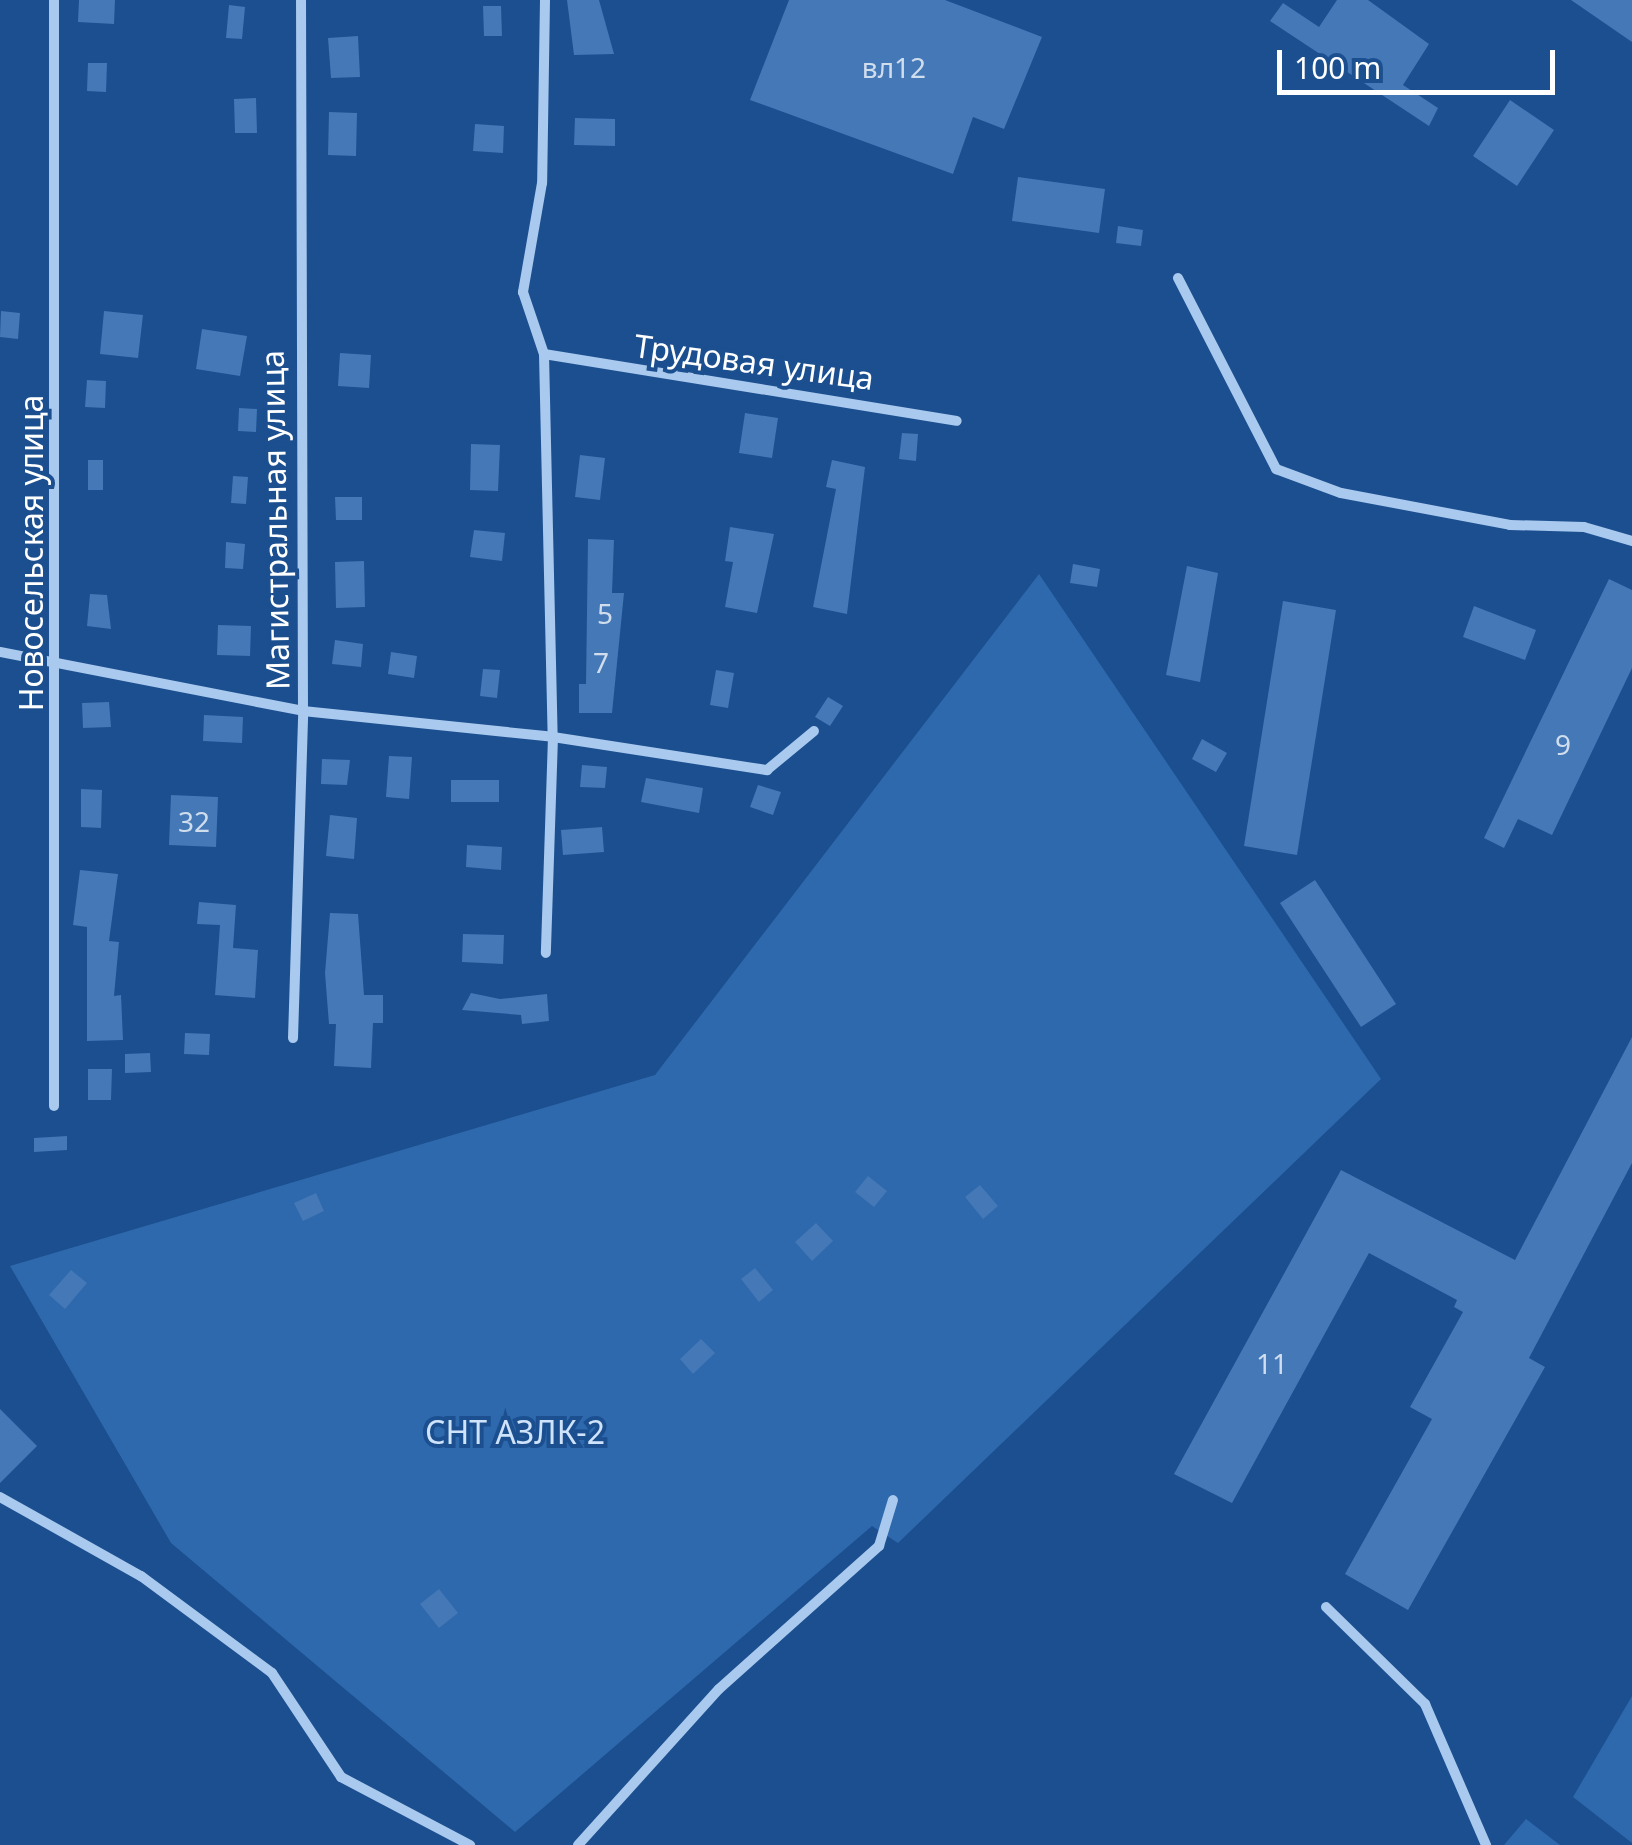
<!DOCTYPE html>
<html>
<head>
<meta charset="utf-8">
<style>
  body { margin:0 }
  #map { position:relative; width:1632px; height:1845px; overflow:hidden; background:#1b4f8f; font-family:"Noto Sans",sans-serif }
  div>[style] { position:absolute }
  .green>* { inset:0; background:#2e69ad }
  .building>* { inset:0; background:#4478b7 }
  .street>* { height:10px; margin:-5px; padding:0 5px; transform-origin:5px; border-radius:5px; background:#a9c9ee }
  span { translate:-50% -50%; white-space:nowrap; text-align:center; line-height:1.15; -webkit-text-stroke:8px #1b4f8f; paint-order:stroke }
  .number-label { font-size:28px; color:#d0dded }
  .number-label span { -webkit-text-stroke-width:0 }
  .street-label { font-size:32px; color:#fff }
  .park-label { font-size:32px; color:#cfe3fa }
  .scale { position:absolute; left:1277px; top:50px; width:278px; height:45px; box-sizing:border-box; border:5px solid #fff; border-top:0; padding-left:12px; font-size:30px; line-height:35px; white-space:nowrap; color:#fff; -webkit-text-stroke:8px #1b4f8f; paint-order:stroke }
</style>
</head>
<body>
<div id="map">
  <div class="green">
    <i style="clip-path:polygon(1039px 574px,1381px 1079px,898px 1543px,872px 1526px,515px 1832px,171px 1543px,10px 1266px,655px 1075px)"></i>
    <i style="clip-path:polygon(1632px 1696px,1632px 1843px,1573px 1797px)"></i>
    <i style="clip-path:polygon(1526px 1819px,1560px 1845px,1504px 1845px)"></i>
  </div>
  <div class="building">
    <i style="clip-path:polygon(79px 0,115px 0,114px 24px,78px 22px)"></i>
    <i style="clip-path:polygon(567px 0,599px 0,614px 54px,574px 55px)"></i>
    <i style="clip-path:polygon(789px 0,945px 0,1042px 37px,1004px 129px,973px 117px,953px 174px,750px 100px)"></i>
    <i style="clip-path:polygon(1337px 0,1368px 0,1429px 44px,1403px 85px,1438px 108px,1429px 126px,1270px 21px,1283px 3px,1319px 27px)"></i>
    <i style="clip-path:polygon(1571px 0,1632px 0,1632px 42px)"></i>
    <i style="clip-path:polygon(229px 5px,245px 7px,242px 39px,226px 38px)"></i>
    <i style="clip-path:polygon(483px 6px,501px 6px,502px 36px,484px 36px)"></i>
    <i style="clip-path:polygon(358px 36px,360px 77px,331px 78px,328px 38px)"></i>
    <i style="clip-path:polygon(88px 63px,107px 63px,106px 92px,87px 91px)"></i>
    <i style="clip-path:polygon(256px 98px,257px 133px,235px 133px,234px 99px)"></i>
    <i style="clip-path:polygon(1510px 100px,1554px 130px,1517px 186px,1473px 156px)"></i>
    <i style="clip-path:polygon(329px 112px,357px 113px,356px 156px,328px 155px)"></i>
    <i style="clip-path:polygon(575px 118px,615px 119px,615px 146px,574px 145px)"></i>
    <i style="clip-path:polygon(475px 124px,504px 126px,503px 153px,473px 151px)"></i>
    <i style="clip-path:polygon(1018px 177px,1105px 189px,1099px 233px,1012px 221px)"></i>
    <i style="clip-path:polygon(1118px 226px,1143px 230px,1141px 246px,1116px 243px)"></i>
    <i style="clip-path:polygon(1px 311px,20px 313px,18px 339px,0 337px)"></i>
    <i style="clip-path:polygon(104px 311px,143px 315px,138px 358px,100px 354px)"></i>
    <i style="clip-path:polygon(202px 329px,247px 336px,240px 376px,196px 369px)"></i>
    <i style="clip-path:polygon(340px 353px,371px 355px,369px 388px,338px 386px)"></i>
    <i style="clip-path:polygon(87px 380px,106px 381px,105px 408px,85px 407px)"></i>
    <i style="clip-path:polygon(239px 408px,257px 409px,256px 432px,238px 431px)"></i>
    <i style="clip-path:polygon(745px 413px,778px 418px,772px 458px,739px 453px)"></i>
    <i style="clip-path:polygon(902px 433px,918px 434px,916px 461px,899px 459px)"></i>
    <i style="clip-path:polygon(471px 444px,500px 445px,498px 491px,470px 490px)"></i>
    <i style="clip-path:polygon(580px 455px,605px 458px,600px 500px,575px 497px)"></i>
    <i style="clip-path:polygon(88px 460px,103px 460px,103px 490px,88px 490px)"></i>
    <i style="clip-path:polygon(832px 460px,865px 467px,847px 614px,813px 607px,836px 489px,826px 487px)"></i>
    <i style="clip-path:polygon(233px 476px,248px 477px,246px 504px,231px 503px)"></i>
    <i style="clip-path:polygon(335px 497px,362px 497px,362px 520px,336px 520px)"></i>
    <i style="clip-path:polygon(730px 527px,774px 534px,757px 613px,725px 607px,733px 562px,725px 561px)"></i>
    <i style="clip-path:polygon(474px 530px,505px 533px,502px 561px,470px 557px)"></i>
    <i style="clip-path:polygon(588px 539px,614px 540px,612px 593px,624px 593px,612px 713px,579px 713px,579px 684px,586px 684px)"></i>
    <i style="clip-path:polygon(226px 542px,245px 544px,243px 569px,225px 568px)"></i>
    <i style="clip-path:polygon(364px 561px,365px 607px,336px 608px,335px 562px)"></i>
    <i style="clip-path:polygon(1073px 564px,1100px 569px,1097px 587px,1070px 583px)"></i>
    <i style="clip-path:polygon(1187px 566px,1218px 573px,1200px 682px,1166px 675px)"></i>
    <i style="clip-path:polygon(1609px 579px,1632px 590px,1632px 668px,1552px 835px,1518px 819px,1504px 848px,1484px 838px)"></i>
    <i style="clip-path:polygon(90px 594px,107px 595px,111px 629px,87px 626px)"></i>
    <i style="clip-path:polygon(1283px 601px,1336px 610px,1297px 855px,1244px 846px)"></i>
    <i style="clip-path:polygon(1474px 606px,1536px 630px,1525px 660px,1463px 637px)"></i>
    <i style="clip-path:polygon(218px 625px,251px 626px,250px 656px,217px 655px)"></i>
    <i style="clip-path:polygon(335px 640px,363px 644px,361px 667px,332px 664px)"></i>
    <i style="clip-path:polygon(391px 652px,417px 656px,414px 678px,388px 674px)"></i>
    <i style="clip-path:polygon(483px 669px,500px 670px,497px 698px,480px 696px)"></i>
    <i style="clip-path:polygon(716px 670px,734px 673px,728px 708px,710px 705px)"></i>
    <i style="clip-path:polygon(828px 697px,843px 706px,830px 726px,815px 717px)"></i>
    <i style="clip-path:polygon(109px 702px,111px 727px,83px 728px,82px 703px)"></i>
    <i style="clip-path:polygon(204px 715px,243px 717px,242px 743px,203px 741px)"></i>
    <i style="clip-path:polygon(1202px 739px,1227px 753px,1216px 772px,1192px 759px)"></i>
    <i style="clip-path:polygon(389px 756px,412px 757px,409px 799px,386px 797px)"></i>
    <i style="clip-path:polygon(322px 759px,350px 760px,347px 785px,321px 784px)"></i>
    <i style="clip-path:polygon(582px 765px,607px 767px,605px 788px,580px 787px)"></i>
    <i style="clip-path:polygon(646px 778px,703px 788px,699px 813px,641px 802px)"></i>
    <i style="clip-path:polygon(451px 780px,499px 780px,499px 802px,451px 802px)"></i>
    <i style="clip-path:polygon(758px 785px,781px 792px,773px 815px,750px 807px)"></i>
    <i style="clip-path:polygon(81px 789px,102px 790px,101px 828px,81px 827px)"></i>
    <i style="clip-path:polygon(171px 795px,218px 797px,216px 847px,169px 845px)"></i>
    <i style="clip-path:polygon(330px 815px,357px 818px,354px 859px,326px 856px)"></i>
    <i style="clip-path:polygon(602px 827px,604px 852px,563px 855px,561px 830px)"></i>
    <i style="clip-path:polygon(467px 845px,502px 847px,501px 870px,466px 867px)"></i>
    <i style="clip-path:polygon(80px 870px,118px 874px,109px 941px,119px 942px,114px 996px,121px 995px,123px 1040px,87px 1041px,87px 927px,73px 925px)"></i>
    <i style="clip-path:polygon(1315px 880px,1396px 1004px,1361px 1027px,1280px 903px)"></i>
    <i style="clip-path:polygon(199px 902px,236px 905px,233px 948px,258px 950px,255px 998px,215px 995px,220px 925px,197px 924px)"></i>
    <i style="clip-path:polygon(330px 913px,358px 914px,364px 995px,383px 995px,383px 1023px,373px 1023px,371px 1068px,334px 1066px,336px 1024px,329px 1024px,325px 973px)"></i>
    <i style="clip-path:polygon(463px 934px,504px 935px,503px 964px,462px 962px)"></i>
    <i style="clip-path:polygon(471px 993px,500px 999px,547px 994px,549px 1021px,522px 1024px,521px 1015px,462px 1010px)"></i>
    <i style="clip-path:polygon(185px 1033px,210px 1034px,209px 1055px,184px 1054px)"></i>
    <i style="clip-path:polygon(1632px 1037px,1632px 1163px,1529px 1358px,1545px 1367px,1408px 1610px,1345px 1574px,1432px 1419px,1410px 1407px,1463px 1312px,1454px 1307px,1457px 1300px,1369px 1253px,1232px 1503px,1174px 1474px,1341px 1170px,1515px 1260px)"></i>
    <i style="clip-path:polygon(150px 1053px,151px 1072px,125px 1073px,125px 1054px)"></i>
    <i style="clip-path:polygon(88px 1069px,112px 1069px,111px 1100px,88px 1100px)"></i>
    <i style="clip-path:polygon(67px 1136px,67px 1150px,34px 1152px,34px 1138px)"></i>
    <i style="clip-path:polygon(868px 1176px,887px 1191px,874px 1207px,855px 1192px)"></i>
    <i style="clip-path:polygon(980px 1185px,998px 1206px,983px 1219px,965px 1197px)"></i>
    <i style="clip-path:polygon(316px 1193px,324px 1211px,303px 1221px,294px 1203px)"></i>
    <i style="clip-path:polygon(816px 1223px,833px 1241px,812px 1261px,795px 1242px)"></i>
    <i style="clip-path:polygon(755px 1268px,773px 1290px,759px 1302px,741px 1279px)"></i>
    <i style="clip-path:polygon(71px 1270px,87px 1283px,65px 1309px,49px 1295px)"></i>
    <i style="clip-path:polygon(701px 1339px,715px 1353px,693px 1374px,680px 1359px)"></i>
    <i style="clip-path:polygon(0 1409px,37px 1446px,0 1483px)"></i>
    <i style="clip-path:polygon(439px 1589px,458px 1613px,439px 1628px,420px 1604px)"></i>
  </div>
  <div class="street">
    <i style="left:54px;top:0;width:1106px;rotate:90deg"></i>
    <i style="left:545px;top:0;width:183px;rotate:90.9deg"></i>
    <i style="left:542px;top:183px;width:111px;rotate:99.9deg"></i>
    <i style="left:523px;top:292px;width:65px;rotate:71.3deg"></i>
    <i style="left:544px;top:354px;width:383px;rotate:88.7deg"></i>
    <i style="left:553px;top:737px;width:216px;rotate:91.9deg"></i>
    <i style="left:1178px;top:278px;width:215px;rotate:62.8deg"></i>
    <i style="left:1276px;top:469px;width:69px;rotate:20.3deg"></i>
    <i style="left:1341px;top:493px;width:172px;rotate:10.7deg"></i>
    <i style="left:1510px;top:525px;width:74px;rotate:1.5deg"></i>
    <i style="left:1584px;top:527px;width:50px;rotate:16.3deg"></i>
    <i style="left:544px;top:354px;width:418px;rotate:9.2deg"></i>
    <i style="left:0;top:652px;width:309px;rotate:11deg"></i>
    <i style="left:303px;top:711px;width:251px;rotate:5.9deg"></i>
    <i style="left:553px;top:737px;width:217px;rotate:8.8deg"></i>
    <i style="left:767px;top:770px;width:61px;rotate:-39.7deg"></i>
    <i style="left:293px;top:1038px;width:327px;rotate:-88.2deg"></i>
    <i style="left:303px;top:711px;width:711px;rotate:-90.16deg"></i>
    <i style="left:0;top:1497px;width:162px;rotate:29.3deg"></i>
    <i style="left:141px;top:1576px;width:163px;rotate:36.5deg"></i>
    <i style="left:272px;top:1673px;width:125px;rotate:56.4deg"></i>
    <i style="left:341px;top:1777px;width:146px;rotate:27.8deg"></i>
    <i style="left:1326px;top:1607px;width:139px;rotate:44.4deg"></i>
    <i style="left:1425px;top:1704px;width:154px;rotate:66.6deg"></i>
    <i style="left:578px;top:1845px;width:210px;rotate:-47.9deg"></i>
    <i style="left:719px;top:1689px;width:215px;rotate:-41.8deg"></i>
    <i style="left:879px;top:1546px;width:48px;rotate:-73.1deg"></i>
  </div>
  <div class="number-label">
    <span style="left:894px;top:67px">вл12</span>
    <span style="left:605px;top:613px">5</span>
    <span style="left:601px;top:662px">7</span>
    <span style="left:1563px;top:744px">9</span>
    <span style="left:194px;top:821px">32</span>
    <span style="left:1272px;top:1363px">11</span>
  </div>
  <div class="street-label">
    <span style="left:754px;top:362px;rotate:8deg">Трудовая улица</span>
    <span style="left:275px;top:520px;rotate:-91deg">Магистральная улица</span>
    <span style="left:31px;top:553px;rotate:-90deg">Новосельская улица</span>
  </div>
  <div class="park-label">
    <span style="left:515px;top:1432px">СНТ АЗЛК-2</span>
  </div>
  <div class="scale">100 m</div>
</div>
</body>
</html>
